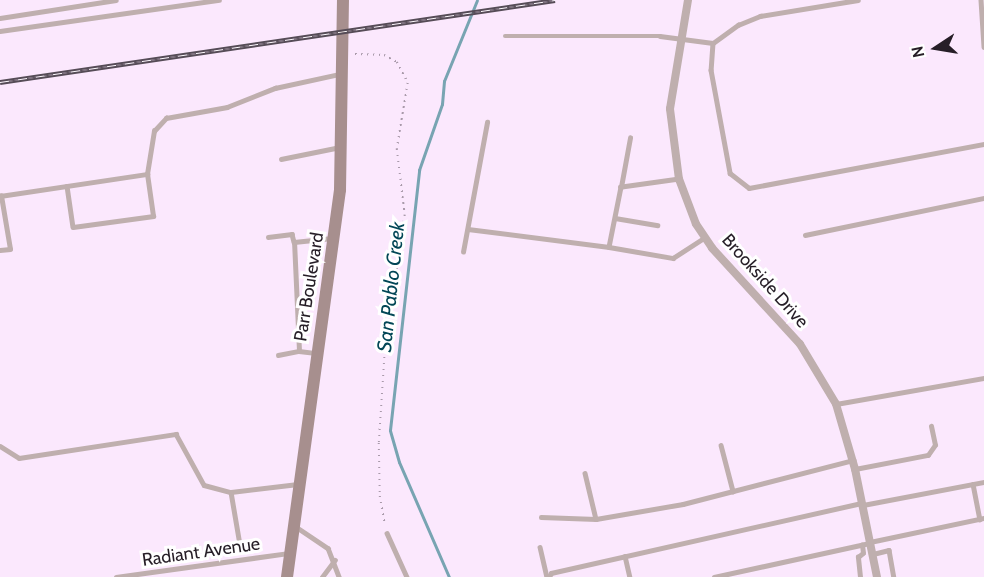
<!DOCTYPE html>
<html>
<head>
<meta charset="utf-8">
<style>
  body { margin:0 }
  #map { position:relative; width:984px; height:577px; overflow:hidden; background:#fbe8fd; font-family:Cabin,sans-serif }
  div>[style] { position:absolute }
  .stream>* { height:3px; margin:-1.5px; padding:0 1.5px; transform-origin:1.5px; border-radius:1.5px; background:#78a4b2 }
  .path>* { height:1.5px; margin-top:-0.75px; transform-origin:0; background:repeating-linear-gradient(90deg,#a99aaa 0 1.5px,transparent 0 6px) }
  .lane>* { height:4.5px; margin:-2.25px; padding:0 2.25px; transform-origin:2.25px; border-radius:2.25px; background:#bfafae }
  .street>* { height:8px; margin:-4px; padding:0 4px; transform-origin:4px; border-radius:4px; background:#bfafae }
  .secondary>* { height:12px; margin:-6px; padding:0 6px; transform-origin:6px; border-radius:6px; background:#a78f8e }
  .rail>* { height:5px; margin-top:-2.5px; transform-origin:0; background:repeating-linear-gradient(90deg,#fff 0 9px,#564c57 0 18px); box-sizing:border-box; border-block:2px solid #564c57 }
  span { translate:-50% -50%; white-space:nowrap; text-align:center; line-height:1.15; -webkit-text-stroke:6px #fff; paint-order:stroke }
  .street-label { font-size:18px; color:#261e27 }
  .water-label { font-size:20px; color:#024656; font-style:italic }
  .north { position:absolute; left:906px; top:18px; width:60px; height:60px; -webkit-text-stroke:4px #fff; paint-order:stroke; rotate:258deg; font-size:16px; font-weight:700; line-height:24px; text-align:center; color:#261e27 }
  .north::after { content:''; display:block; margin:auto; width:21px; height:27px; background:#261e27; clip-path:polygon(50% 0,100% 100%,50% 72%,0 100%) }
</style>
</head>
<body>
<div id="map">
  <div class="stream">
    <i style="left:449px;top:577px;width:125px;rotate:-113.5deg"></i>
    <i style="left:399px;top:462px;width:33px;rotate:-106deg"></i>
    <i style="left:390px;top:430px;width:262px;rotate:-83.6deg"></i>
    <i style="left:419px;top:170px;width:70px;rotate:-70.8deg"></i>
    <i style="left:442px;top:104px;width:23px;rotate:-85deg"></i>
    <i style="left:444px;top:81px;width:87px;rotate:-67.8deg"></i>
  </div>
  <div class="path">
    <i style="left:355px;top:54px;width:29px;rotate:2deg"></i>
    <i style="left:384px;top:55px;width:15px;rotate:28deg"></i>
    <i style="left:397px;top:62px;width:24px;rotate:62deg"></i>
    <i style="left:408px;top:83px;width:67px;rotate:99.5deg"></i>
    <i style="left:397px;top:149px;width:66px;rotate:83.1deg"></i>
    <i style="left:405px;top:215px;width:137px;rotate:98.4deg"></i>
    <i style="left:385px;top:351px;width:92px;rotate:93.7deg"></i>
    <i style="left:379px;top:443px;width:53px;rotate:88.9deg"></i>
    <i style="left:380px;top:496px;width:29px;rotate:80deg"></i>
  </div>
  <div class="lane">
    <i style="left:981px;top:0;width:47px;rotate:86.3deg"></i>
    <i style="left:0;top:18px;width:117px;rotate:-8.8deg"></i>
    <i style="left:0;top:31px;width:221px;rotate:-8.1deg"></i>
    <i style="left:505px;top:36px;width:155px"></i>
    <i style="left:660px;top:36px;width:53px;rotate:7.5deg"></i>
    <i style="left:713px;top:43px;width:31px;rotate:-36deg"></i>
    <i style="left:738px;top:25px;width:24px;rotate:-22deg"></i>
    <i style="left:760px;top:16px;width:99px;rotate:-9.3deg"></i>
    <i style="left:713px;top:43px;width:27px;rotate:94deg"></i>
    <i style="left:711px;top:70px;width:105px;rotate:79.5deg"></i>
    <i style="left:730px;top:173px;width:24px;rotate:38deg"></i>
    <i style="left:749px;top:188px;width:239px;rotate:-10.6deg"></i>
    <i style="left:281px;top:159px;width:60px;rotate:-11.5deg"></i>
    <i style="left:679px;top:179px;width:59px;rotate:172.1deg"></i>
    <i style="left:621px;top:187px;width:61px;rotate:101.3deg"></i>
    <i style="left:609px;top:247px;width:65px;rotate:9.8deg"></i>
    <i style="left:673px;top:258px;width:38px;rotate:-33deg"></i>
    <i style="left:67px;top:186px;width:41px;rotate:81.7deg"></i>
    <i style="left:73px;top:227px;width:81px;rotate:-7.8deg"></i>
    <i style="left:153px;top:216px;width:42px;rotate:-98.1deg"></i>
    <i style="left:621px;top:187px;width:50px;rotate:-79.6deg"></i>
    <i style="left:0;top:196px;width:149px;rotate:-8.5deg"></i>
    <i style="left:147px;top:174px;width:44px;rotate:-80.8deg"></i>
    <i style="left:154px;top:131px;width:18px;rotate:-47deg"></i>
    <i style="left:166px;top:118px;width:62px;rotate:-10.2deg"></i>
    <i style="left:227px;top:107px;width:52px;rotate:-21.6deg"></i>
    <i style="left:275px;top:88px;width:66px;rotate:-12.3deg"></i>
    <i style="left:615px;top:218px;width:43px;rotate:9.5deg"></i>
    <i style="left:468px;top:229px;width:142px;rotate:7.3deg"></i>
    <i style="left:805px;top:235px;width:183px;rotate:-11.7deg"></i>
    <i style="left:268px;top:237px;width:24px;rotate:-7deg"></i>
    <i style="left:292px;top:234px;width:8px;rotate:76deg"></i>
    <i style="left:0;top:250px;width:10px;rotate:-6deg"></i>
    <i style="left:10px;top:249px;width:54px;rotate:-99.6deg"></i>
    <i style="left:463px;top:252px;width:132px;rotate:-79.5deg"></i>
    <i style="left:299px;top:351px;width:109px;rotate:-92.6deg"></i>
    <i style="left:294px;top:242px;width:38px;rotate:-6deg"></i>
    <i style="left:278px;top:355px;width:21px;rotate:-11deg"></i>
    <i style="left:299px;top:351px;width:17px;rotate:7deg"></i>
    <i style="left:836px;top:404px;width:150px;rotate:-10deg"></i>
    <i style="left:721px;top:445px;width:48px;rotate:75.4deg"></i>
    <i style="left:0;top:446px;width:22px;rotate:32deg"></i>
    <i style="left:19px;top:458px;width:159px;rotate:-8.7deg"></i>
    <i style="left:176px;top:434px;width:58px;rotate:61.2deg"></i>
    <i style="left:204px;top:485px;width:28px;rotate:15deg"></i>
    <i style="left:231px;top:492px;width:67px;rotate:-6.8deg"></i>
    <i style="left:855px;top:469px;width:74px;rotate:-10.9deg"></i>
    <i style="left:928px;top:455px;width:12px;rotate:-55deg"></i>
    <i style="left:935px;top:445px;width:19px;rotate:-102deg"></i>
    <i style="left:585px;top:473px;width:47px;rotate:76.6deg"></i>
    <i style="left:973px;top:484px;width:36px;rotate:79deg"></i>
    <i style="left:231px;top:492px;width:48px;rotate:80.3deg"></i>
    <i style="left:863px;top:505px;width:123px;rotate:-10.8deg"></i>
    <i style="left:541px;top:517px;width:55px;rotate:2.1deg"></i>
    <i style="left:596px;top:519px;width:88px;rotate:-9.8deg"></i>
    <i style="left:683px;top:504px;width:176px;rotate:-14.5deg"></i>
    <i style="left:295px;top:526px;width:40px;rotate:34deg"></i>
    <i style="left:328px;top:548px;width:31px;rotate:69deg"></i>
    <i style="left:387px;top:533px;width:48px;rotate:65.6deg"></i>
    <i style="left:870px;top:542px;width:116px;rotate:-11.9deg"></i>
    <i style="left:540px;top:547px;width:31px;rotate:77deg"></i>
    <i style="left:873px;top:554px;width:16px;rotate:-14deg"></i>
    <i style="left:889px;top:550px;width:27px;rotate:80deg"></i>
    <i style="left:625px;top:556px;width:22px;rotate:77deg"></i>
    <i style="left:116px;top:577px;width:175px;rotate:-7.9deg"></i>
    <i style="left:322px;top:577px;width:21px;rotate:-53deg"></i>
    <i style="left:549px;top:577px;width:4px;rotate:-63deg"></i>
    <i style="left:551px;top:573px;width:319px;rotate:-12.7deg"></i>
    <i style="left:714px;top:577px;width:160px;rotate:-12.3deg"></i>
    <i style="left:860px;top:577px;width:20px;rotate:-96deg"></i>
    <i style="left:858px;top:557px;width:6px;rotate:-39deg"></i>
    <i style="left:863px;top:553px;width:8px;rotate:-97deg"></i>
  </div>
  <div class="street">
    <i style="left:688px;top:0;width:110px;rotate:99.4deg"></i>
    <i style="left:670px;top:109px;width:71px;rotate:82.7deg"></i>
    <i style="left:679px;top:179px;width:48px;rotate:69.3deg"></i>
    <i style="left:696px;top:224px;width:29px;rotate:56deg"></i>
    <i style="left:712px;top:248px;width:130px;rotate:47.5deg"></i>
    <i style="left:800px;top:344px;width:70px;rotate:59deg"></i>
    <i style="left:836px;top:404px;width:68px;rotate:73.7deg"></i>
    <i style="left:855px;top:469px;width:110px;rotate:78.5deg"></i>
  </div>
  <div class="secondary">
    <i style="left:287px;top:577px;width:391px;rotate:-82.2deg"></i>
    <i style="left:340px;top:190px;width:190px;rotate:-89.1deg"></i>
  </div>
  <div class="rail">
    <i style="left:0;top:82px;width:561px;rotate:-8.4deg"></i>
  </div>
  <div class="street-label">
    <span style="left:765px;top:281px;rotate:48deg">Brookside Drive</span>
    <span style="left:309px;top:287px;rotate:-81deg">Parr Boulevard</span>
    <span style="left:201px;top:552px;rotate:-8deg">Radiant Avenue</span>
  </div>
  <div class="water-label">
    <span style="left:391px;top:287px;rotate:-84deg">San Pablo Creek</span>
  </div>
  <div class="north">N</div>
</div>
</body>
</html>
